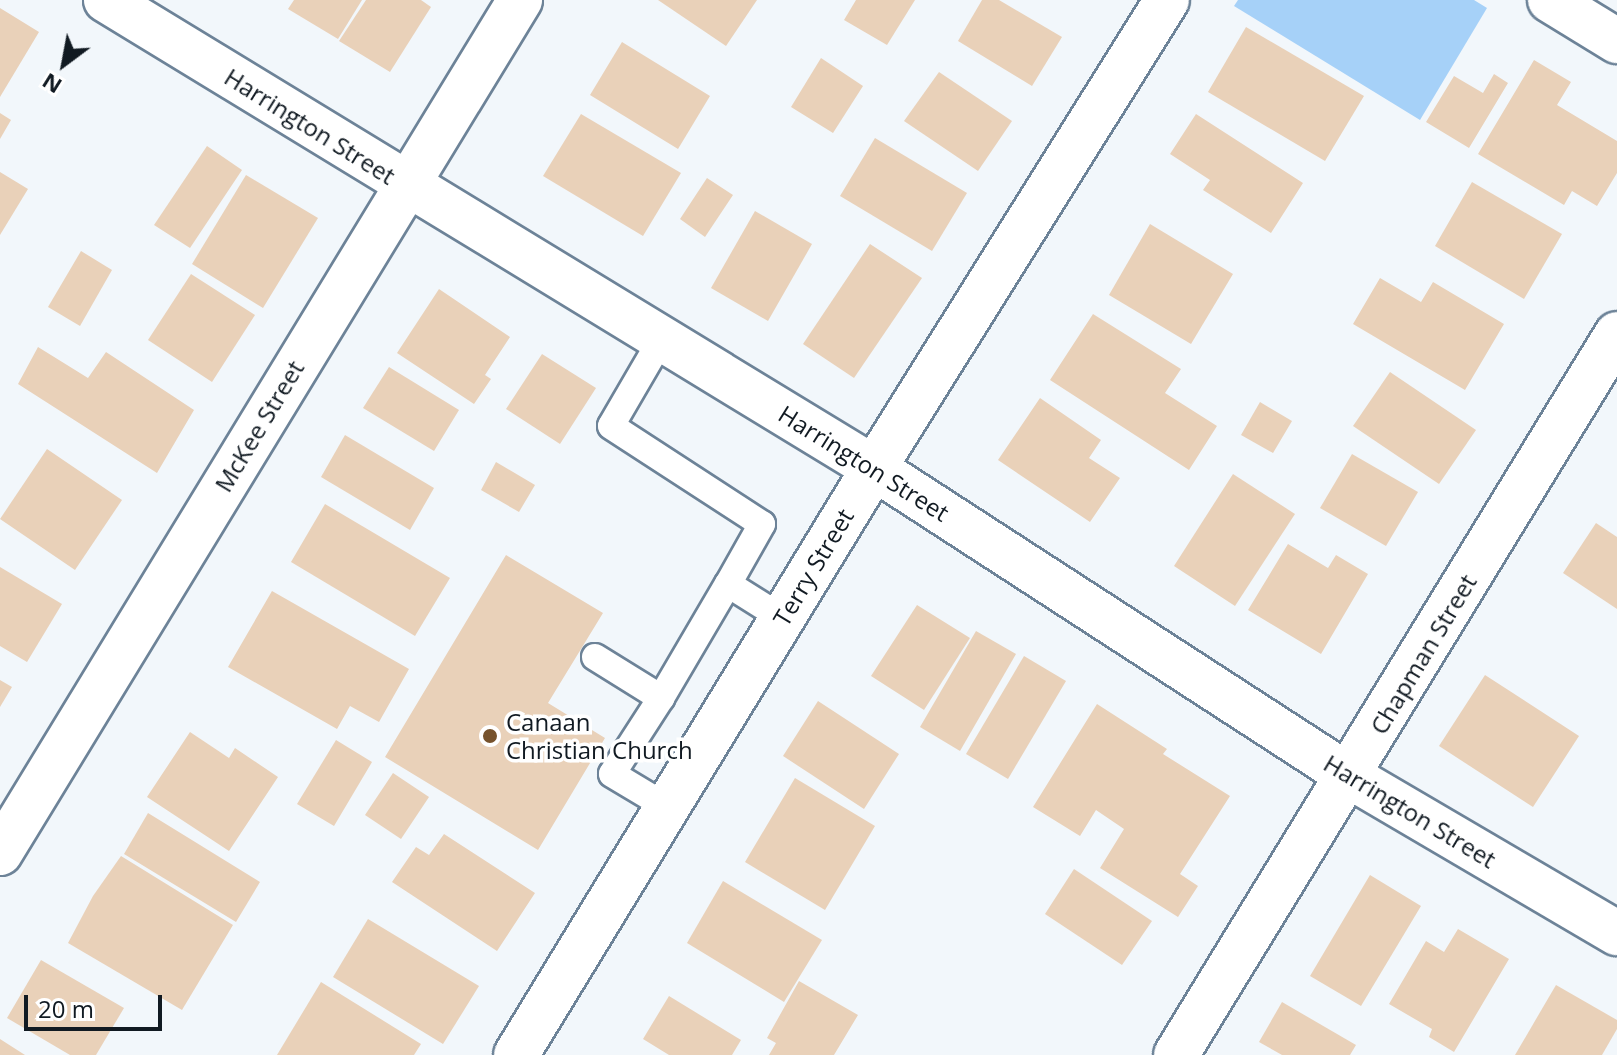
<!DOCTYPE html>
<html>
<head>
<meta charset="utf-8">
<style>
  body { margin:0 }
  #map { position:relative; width:1617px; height:1055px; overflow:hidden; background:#f2f7fb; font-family:"Open Sans",sans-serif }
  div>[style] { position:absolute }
  .green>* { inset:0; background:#a6d1f8 }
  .building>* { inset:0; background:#e9d1b9 }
  .roads { filter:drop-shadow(2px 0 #6d8398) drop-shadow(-2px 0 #6d8398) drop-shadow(0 2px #6d8398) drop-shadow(0 -2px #6d8398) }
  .service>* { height:26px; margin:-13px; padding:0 13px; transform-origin:13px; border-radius:13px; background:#fff }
  .minor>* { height:44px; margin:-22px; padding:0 22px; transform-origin:22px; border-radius:22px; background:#fff }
  .dots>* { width:22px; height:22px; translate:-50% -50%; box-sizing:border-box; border:4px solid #fff; border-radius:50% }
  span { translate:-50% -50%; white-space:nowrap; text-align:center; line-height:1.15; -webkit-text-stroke:7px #fff; paint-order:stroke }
  .street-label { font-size:24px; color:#111a22 }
  .poi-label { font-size:24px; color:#111a22 }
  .left { translate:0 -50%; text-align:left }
  .north { position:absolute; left:24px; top:24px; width:80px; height:80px; -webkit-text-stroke:6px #fff; paint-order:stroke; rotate:212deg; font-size:22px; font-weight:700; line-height:32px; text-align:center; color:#111a22 }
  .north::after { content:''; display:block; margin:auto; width:28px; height:36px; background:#111a22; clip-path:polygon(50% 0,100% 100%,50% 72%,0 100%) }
  .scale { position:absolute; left:24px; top:995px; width:138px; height:36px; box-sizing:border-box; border:4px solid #111a22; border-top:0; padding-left:10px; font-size:24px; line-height:28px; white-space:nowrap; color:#111a22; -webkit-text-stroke:6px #fff; paint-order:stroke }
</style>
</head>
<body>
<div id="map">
  <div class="green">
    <i style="clip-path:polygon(1238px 0,1474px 0,1487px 8px,1420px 120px,1234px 6px)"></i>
  </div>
  <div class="building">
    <i style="clip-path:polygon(294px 0,362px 0,338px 39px,288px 9px)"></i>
    <i style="clip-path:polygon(366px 0,421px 0,431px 7px,390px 72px,339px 41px)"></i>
    <i style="clip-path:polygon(658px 0,757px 0,726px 46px)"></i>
    <i style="clip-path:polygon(856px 0,915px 0,887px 45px,844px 20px)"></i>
    <i style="clip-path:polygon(982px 0,999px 0,1062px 37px,1032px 86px,958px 41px)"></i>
    <i style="clip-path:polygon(0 8px,39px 32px,0 97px)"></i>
    <i style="clip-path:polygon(1246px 27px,1364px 96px,1325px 161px,1208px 92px)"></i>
    <i style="clip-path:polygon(622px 42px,710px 96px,678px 149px,590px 95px)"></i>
    <i style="clip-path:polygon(821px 58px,863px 86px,833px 133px,791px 107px)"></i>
    <i style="clip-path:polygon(1534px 60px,1571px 82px,1557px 105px,1617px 141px,1617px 173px,1597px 206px,1572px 191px,1564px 205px,1478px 154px)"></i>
    <i style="clip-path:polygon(939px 72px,1012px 121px,978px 171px,904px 121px)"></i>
    <i style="clip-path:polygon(1494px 74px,1508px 83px,1469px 148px,1426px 122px,1454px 76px,1483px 93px)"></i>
    <i style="clip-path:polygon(0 113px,11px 120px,0 139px)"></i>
    <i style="clip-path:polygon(581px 114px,681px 173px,643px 236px,543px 176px)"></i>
    <i style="clip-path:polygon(1196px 114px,1303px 183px,1271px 233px,1203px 190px,1210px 180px,1170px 154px)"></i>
    <i style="clip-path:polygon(875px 138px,967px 193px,932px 251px,840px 196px)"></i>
    <i style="clip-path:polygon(207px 146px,242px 170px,190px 248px,154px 225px)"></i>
    <i style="clip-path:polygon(0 172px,28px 189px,0 235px)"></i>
    <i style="clip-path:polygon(246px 175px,318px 218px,263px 308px,192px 264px)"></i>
    <i style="clip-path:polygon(707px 178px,733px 195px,705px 237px,680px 219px)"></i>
    <i style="clip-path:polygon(1472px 182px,1562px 234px,1524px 299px,1435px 246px)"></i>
    <i style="clip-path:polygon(755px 211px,812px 244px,768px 321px,711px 288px)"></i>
    <i style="clip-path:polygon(1150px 224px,1233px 274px,1191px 344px,1109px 295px)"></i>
    <i style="clip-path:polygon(870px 244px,922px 278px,854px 378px,803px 344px)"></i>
    <i style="clip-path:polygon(81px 251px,112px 270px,80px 326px,48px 307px)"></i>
    <i style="clip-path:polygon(191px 274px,255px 315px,212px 382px,148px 340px)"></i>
    <i style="clip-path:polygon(1380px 278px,1421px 302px,1433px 282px,1504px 324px,1465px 390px,1353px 324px)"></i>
    <i style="clip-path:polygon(439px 289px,510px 337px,485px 375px,491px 379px,474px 404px,397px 353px)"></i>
    <i style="clip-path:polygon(1093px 314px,1181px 369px,1165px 393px,1217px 426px,1189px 470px,1050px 380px)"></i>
    <i style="clip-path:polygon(38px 347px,88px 378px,106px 352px,194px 410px,157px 473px,18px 384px)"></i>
    <i style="clip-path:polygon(542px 354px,596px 388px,560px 444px,506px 409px)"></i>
    <i style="clip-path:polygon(389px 367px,459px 410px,434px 451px,363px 408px)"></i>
    <i style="clip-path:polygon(1390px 372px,1476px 430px,1439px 484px,1353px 426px)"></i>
    <i style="clip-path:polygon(1040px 398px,1101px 440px,1089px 458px,1120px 478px,1090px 522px,998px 460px)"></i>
    <i style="clip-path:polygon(1260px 402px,1292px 421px,1273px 453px,1241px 435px)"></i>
    <i style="clip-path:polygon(345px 435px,434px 488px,410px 530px,321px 477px)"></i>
    <i style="clip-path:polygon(47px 449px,122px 500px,75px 570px,0 519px)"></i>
    <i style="clip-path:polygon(1352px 454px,1418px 492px,1386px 546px,1320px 508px)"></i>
    <i style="clip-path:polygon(496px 462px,535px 485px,519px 512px,481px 490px)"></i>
    <i style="clip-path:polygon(1233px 474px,1295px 514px,1235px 606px,1174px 566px)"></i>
    <i style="clip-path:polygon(325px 504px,450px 578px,415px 636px,291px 562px)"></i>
    <i style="clip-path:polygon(1596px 523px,1617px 537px,1617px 609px,1563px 573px)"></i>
    <i style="clip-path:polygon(1288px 544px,1328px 568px,1336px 555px,1368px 574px,1321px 654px,1248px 610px)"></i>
    <i style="clip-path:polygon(506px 555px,603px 613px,548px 703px,605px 738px,538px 850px,385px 757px)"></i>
    <i style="clip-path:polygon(0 567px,62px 604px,27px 662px,0 646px)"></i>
    <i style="clip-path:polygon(272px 591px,409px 669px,379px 722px,350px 706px,337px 729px,228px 667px)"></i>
    <i style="clip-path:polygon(917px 605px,970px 638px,924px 710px,871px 676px)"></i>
    <i style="clip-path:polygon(976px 631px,1016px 654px,960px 751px,920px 727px)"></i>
    <i style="clip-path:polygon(1024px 656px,1066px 681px,1008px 779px,966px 754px)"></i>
    <i style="clip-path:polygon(1485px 675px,1579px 736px,1533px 807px,1439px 746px)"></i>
    <i style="clip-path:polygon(0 680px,12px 687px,0 707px)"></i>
    <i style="clip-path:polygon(818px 701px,899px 754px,864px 809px,783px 756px)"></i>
    <i style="clip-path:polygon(1097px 704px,1167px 749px,1163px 754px,1230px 796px,1180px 874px,1198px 886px,1178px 917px,1100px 868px,1124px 829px,1096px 810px,1080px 836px,1033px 807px)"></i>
    <i style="clip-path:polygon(190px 732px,229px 758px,235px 748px,278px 777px,229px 851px,147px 797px)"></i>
    <i style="clip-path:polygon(336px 740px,372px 762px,334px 826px,297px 804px)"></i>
    <i style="clip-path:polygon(393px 773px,429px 797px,401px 839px,365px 815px)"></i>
    <i style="clip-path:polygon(795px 778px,875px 826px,825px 910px,745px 862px)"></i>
    <i style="clip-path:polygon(148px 813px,260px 882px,236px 922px,124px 854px)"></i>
    <i style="clip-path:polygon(444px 834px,535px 893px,497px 951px,392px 882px,416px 847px,429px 855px)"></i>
    <i style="clip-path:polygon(121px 856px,233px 925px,182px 1010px,68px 943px,93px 896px)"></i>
    <i style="clip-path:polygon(1074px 869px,1152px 921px,1122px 965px,1045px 914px)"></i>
    <i style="clip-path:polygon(1370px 875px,1421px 906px,1361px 1006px,1310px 976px)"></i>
    <i style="clip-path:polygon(723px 881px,822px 940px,784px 1002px,687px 943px)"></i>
    <i style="clip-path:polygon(368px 919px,479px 986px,443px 1044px,333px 977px)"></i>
    <i style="clip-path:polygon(1458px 929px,1509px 959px,1454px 1052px,1429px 1037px,1432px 1029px,1389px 1004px,1426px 941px,1444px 952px)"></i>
    <i style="clip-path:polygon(41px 960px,124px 1008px,96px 1055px,70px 1055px,7px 1018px)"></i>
    <i style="clip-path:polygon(799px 981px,858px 1015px,834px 1055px,769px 1055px,776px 1043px,767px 1038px)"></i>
    <i style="clip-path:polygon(321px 982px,421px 1044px,414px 1055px,277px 1055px)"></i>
    <i style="clip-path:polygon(1556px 985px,1617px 1020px,1617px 1029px,1602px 1055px,1515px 1055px)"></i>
    <i style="clip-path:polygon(669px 996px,741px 1040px,732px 1055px,669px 1055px,643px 1039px)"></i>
    <i style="clip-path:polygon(1282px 1002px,1356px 1045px,1350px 1055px,1282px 1055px,1259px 1042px)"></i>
    <i style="clip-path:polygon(0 1039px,25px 1055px,0 1055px)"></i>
  </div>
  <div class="roads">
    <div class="service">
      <i style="left:661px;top:340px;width:99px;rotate:120.2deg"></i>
      <i style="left:611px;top:426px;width:180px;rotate:33deg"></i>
      <i style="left:762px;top:524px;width:69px;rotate:119.5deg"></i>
      <i style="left:595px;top:657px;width:78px;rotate:31.8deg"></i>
      <i style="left:661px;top:698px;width:90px;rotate:122.8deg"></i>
      <i style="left:612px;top:774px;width:64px;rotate:31deg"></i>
      <i style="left:661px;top:698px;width:132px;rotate:-59.6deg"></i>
      <i style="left:728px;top:584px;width:64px;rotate:32.2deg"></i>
    </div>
    <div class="minor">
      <i style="left:106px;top:0;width:899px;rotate:31.36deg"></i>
      <i style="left:874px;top:468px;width:566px;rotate:32.96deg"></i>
      <i style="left:1349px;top:776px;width:311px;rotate:30.4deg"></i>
      <i style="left:1550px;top:0;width:79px;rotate:31.5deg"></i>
      <i style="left:0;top:853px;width:999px;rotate:-58.63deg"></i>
      <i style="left:516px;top:1055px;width:688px;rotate:-58.62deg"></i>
      <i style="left:874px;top:468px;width:552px;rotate:-57.95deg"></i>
      <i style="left:1176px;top:1055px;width:845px;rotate:-58.55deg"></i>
    </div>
  </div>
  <div class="dots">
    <i style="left:490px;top:736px;background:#76522c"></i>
  </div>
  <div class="street-label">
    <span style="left:310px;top:126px;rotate:32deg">Harrington Street</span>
    <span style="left:259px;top:426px;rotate:-59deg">McKee Street</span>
    <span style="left:864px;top:463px;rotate:32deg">Harrington Street</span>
    <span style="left:813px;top:567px;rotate:-59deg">Terry Street</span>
    <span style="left:1423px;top:654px;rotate:-59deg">Chapman Street</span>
    <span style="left:1410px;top:811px;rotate:31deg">Harrington Street</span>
  </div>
  <div class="poi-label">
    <span class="left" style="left:506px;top:736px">Canaan<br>Christian Church</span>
  </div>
  <div class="north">N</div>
  <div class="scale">20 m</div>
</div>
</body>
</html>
